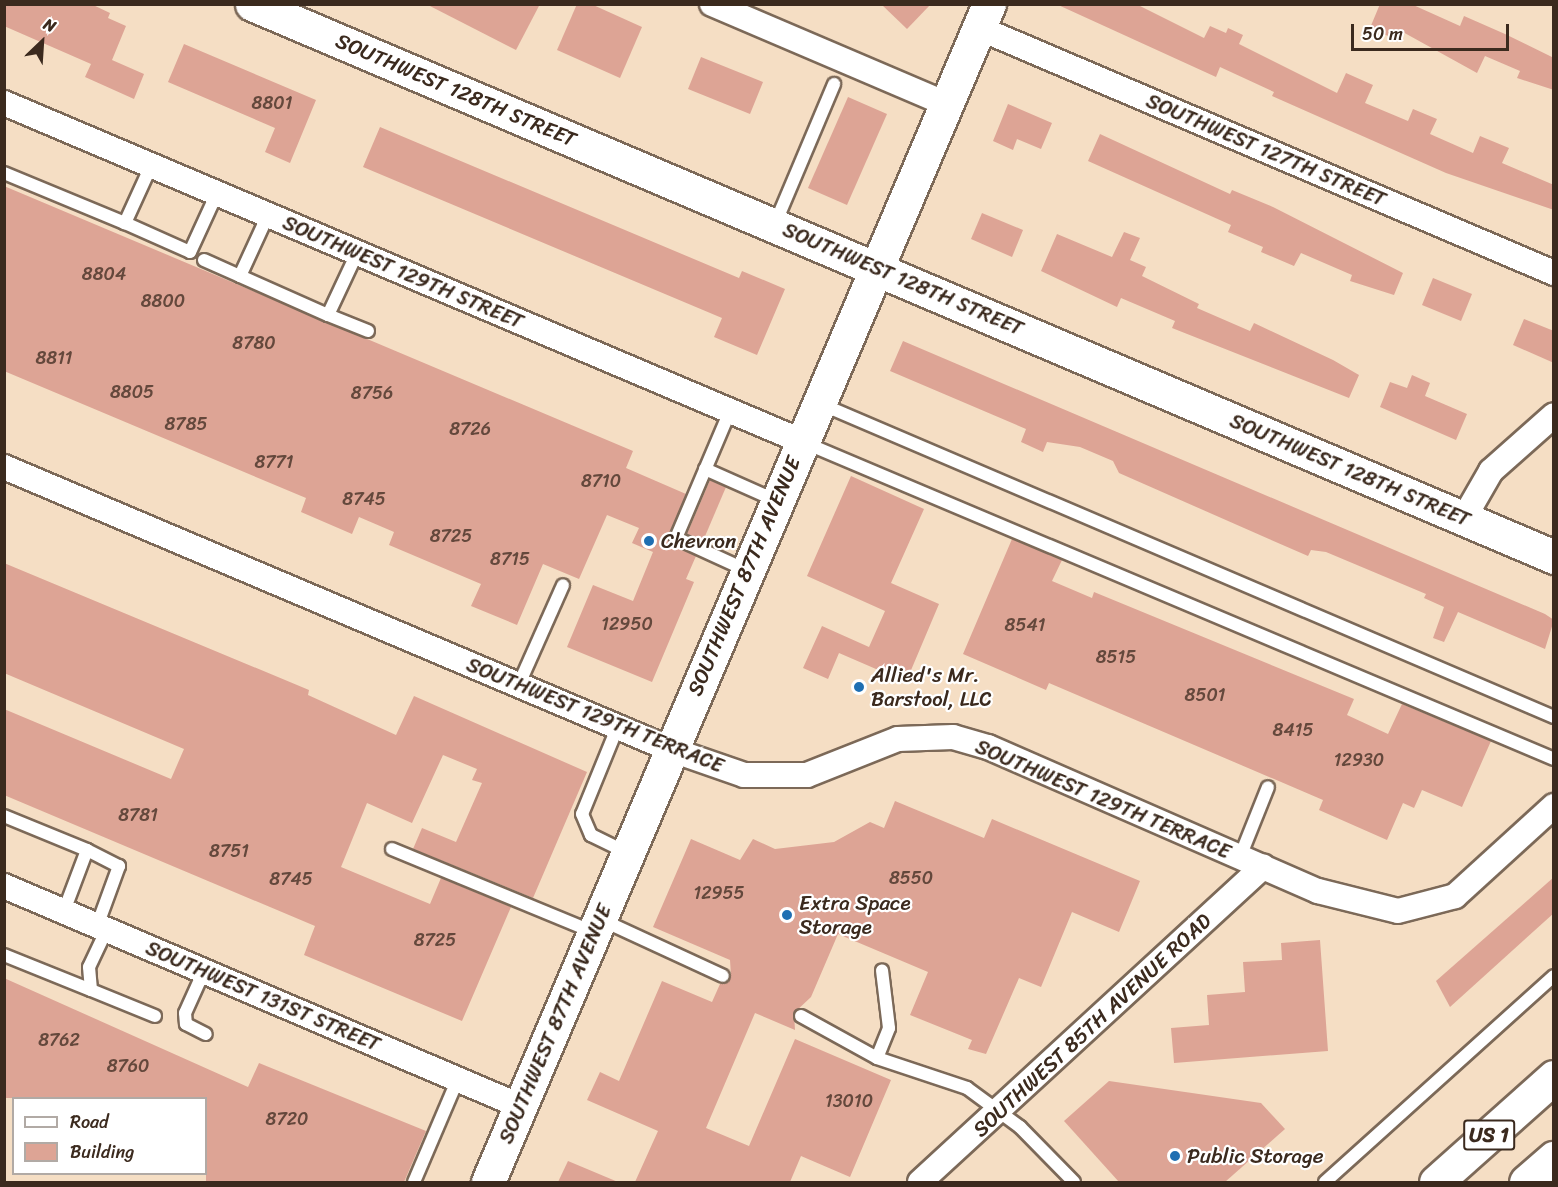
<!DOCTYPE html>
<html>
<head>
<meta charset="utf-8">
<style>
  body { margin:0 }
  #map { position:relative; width:1558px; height:1187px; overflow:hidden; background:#f5dec4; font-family:Sriracha,sans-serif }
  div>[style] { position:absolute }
  .building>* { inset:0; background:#dda495 }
  .roads { filter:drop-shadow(2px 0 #7c6958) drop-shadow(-2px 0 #7c6958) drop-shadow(0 2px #7c6958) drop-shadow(0 -2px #7c6958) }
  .lane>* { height:12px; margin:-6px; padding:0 6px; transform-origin:6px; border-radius:6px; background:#fff }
  .street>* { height:24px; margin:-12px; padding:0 12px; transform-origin:12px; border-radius:12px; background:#fff }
  .secondary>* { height:33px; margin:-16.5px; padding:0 16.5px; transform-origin:16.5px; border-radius:16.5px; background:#fff }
  .highway>* { height:33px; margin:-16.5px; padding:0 16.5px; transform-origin:16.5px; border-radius:16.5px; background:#fff }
  .dots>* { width:16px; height:16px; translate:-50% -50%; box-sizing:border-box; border:3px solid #fff; border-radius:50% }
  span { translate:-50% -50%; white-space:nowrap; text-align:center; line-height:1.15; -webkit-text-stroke:4.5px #fff; paint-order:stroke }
  .number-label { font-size:18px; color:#64483c }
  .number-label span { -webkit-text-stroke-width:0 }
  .shield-label span { padding:2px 4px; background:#fff; border:2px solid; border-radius:4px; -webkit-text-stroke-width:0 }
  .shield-label { font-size:20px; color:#3b2a1e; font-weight:700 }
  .street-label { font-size:21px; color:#3b2a1e }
  .poi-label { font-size:21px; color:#3b2a1e }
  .left { translate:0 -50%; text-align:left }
  .frame { position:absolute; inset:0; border:6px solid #3b2a1e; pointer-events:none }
  .legend { position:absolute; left:12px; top:1097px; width:195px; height:78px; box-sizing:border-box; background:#fff; border:2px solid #b1aaa5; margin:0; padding:8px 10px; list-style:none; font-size:18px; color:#3b2a1e }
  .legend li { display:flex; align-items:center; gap:12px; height:30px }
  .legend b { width:30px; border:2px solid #b1aaa5 }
  .north { position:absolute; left:12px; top:12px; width:60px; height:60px; -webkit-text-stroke:4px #fff; paint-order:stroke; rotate:25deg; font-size:16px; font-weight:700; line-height:24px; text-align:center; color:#3b2a1e }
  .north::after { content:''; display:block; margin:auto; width:21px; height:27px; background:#3b2a1e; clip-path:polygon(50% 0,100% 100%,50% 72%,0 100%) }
  .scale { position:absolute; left:1351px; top:24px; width:158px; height:27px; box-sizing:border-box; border:3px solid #3b2a1e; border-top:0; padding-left:8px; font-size:18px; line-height:21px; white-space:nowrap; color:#3b2a1e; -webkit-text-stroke:4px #fff; paint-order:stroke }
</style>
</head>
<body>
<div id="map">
  <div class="building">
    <i style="clip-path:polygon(4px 4px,91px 4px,110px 13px,108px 18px,126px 26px,112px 60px,144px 74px,134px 99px,85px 77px,91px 64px,4px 26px)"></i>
    <i style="clip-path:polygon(426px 4px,540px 4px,516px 50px)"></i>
    <i style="clip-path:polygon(577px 4px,591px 4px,642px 27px,620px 78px,557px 50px)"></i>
    <i style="clip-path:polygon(881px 4px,931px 4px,907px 29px)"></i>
    <i style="clip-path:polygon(1056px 4px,1136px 4px,1204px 38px,1210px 26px,1226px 33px,1228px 28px,1243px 35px,1239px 44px,1337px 93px,1346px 73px,1373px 85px,1365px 103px,1408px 121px,1413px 109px,1437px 119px,1430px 134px,1473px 153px,1480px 136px,1509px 148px,1502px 163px,1554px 185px,1554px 210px,1446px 173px,1272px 96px,1274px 92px,1220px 67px,1216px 77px)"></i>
    <i style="clip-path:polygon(1380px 4px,1411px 4px,1460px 26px,1464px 16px,1505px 34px,1554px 58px,1554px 90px,1517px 78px,1520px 71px,1485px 56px,1477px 73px,1401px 31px,1397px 40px,1370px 28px)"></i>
    <i style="clip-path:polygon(184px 44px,316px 100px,290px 163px,265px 152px,275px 128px,168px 82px)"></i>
    <i style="clip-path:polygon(701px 57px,763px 82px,750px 114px,688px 89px)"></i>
    <i style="clip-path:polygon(848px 97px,887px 114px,847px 205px,808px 188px)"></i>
    <i style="clip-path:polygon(1008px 104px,1052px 123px,1041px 149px,1017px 139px,1013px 150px,993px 141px)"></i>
    <i style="clip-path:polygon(380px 127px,739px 278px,742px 271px,785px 289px,757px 355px,714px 337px,722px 318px,363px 167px)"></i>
    <i style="clip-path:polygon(1100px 134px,1230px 194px,1232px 190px,1273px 207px,1403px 273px,1394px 295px,1350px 281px,1352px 275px,1301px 253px,1294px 266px,1261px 252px,1263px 247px,1228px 232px,1231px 225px,1088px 161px)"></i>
    <i style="clip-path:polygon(4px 186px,633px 451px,626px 468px,686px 494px,668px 539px,696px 556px,686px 579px,694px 582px,652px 682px,567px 647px,593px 585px,633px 601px,653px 552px,632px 543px,639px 528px,607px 515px,579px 579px,543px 564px,517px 625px,471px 606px,481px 584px,389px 545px,394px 532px,359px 517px,352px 534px,301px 512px,306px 498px,4px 371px)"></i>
    <i style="clip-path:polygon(982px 213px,1023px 230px,1012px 257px,971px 239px)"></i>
    <i style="clip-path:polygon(1124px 232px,1140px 238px,1130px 260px,1146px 267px,1142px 276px,1199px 304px,1197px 308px,1250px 331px,1254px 323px,1333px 360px,1359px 375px,1349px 398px,1172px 328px,1175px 321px,1121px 298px,1117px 307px,1041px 271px,1057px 234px,1112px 257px)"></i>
    <i style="clip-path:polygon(1433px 278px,1472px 294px,1461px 321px,1422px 305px)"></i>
    <i style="clip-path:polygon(1524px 319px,1554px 331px,1554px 363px,1513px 345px)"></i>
    <i style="clip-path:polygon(903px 341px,1545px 614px,1554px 620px,1545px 649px,1458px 612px,1444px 642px,1433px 638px,1444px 607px,1424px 598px,1426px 594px,1326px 552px,1311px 550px,1308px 556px,1269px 539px,1119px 473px,1113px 461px,1080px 447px,1047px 442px,1043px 452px,1021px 442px,1026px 429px,890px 371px)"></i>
    <i style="clip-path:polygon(1412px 375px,1430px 383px,1425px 396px,1467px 414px,1456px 440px,1380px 407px,1390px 382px,1407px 388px)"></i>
    <i style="clip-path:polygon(851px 476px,924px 509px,891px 583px,939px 604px,906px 682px,839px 653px,828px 679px,803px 668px,822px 626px,869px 647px,885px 611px,807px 576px)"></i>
    <i style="clip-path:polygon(710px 480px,726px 487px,703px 541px,687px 534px)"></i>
    <i style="clip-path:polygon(1012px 539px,1062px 560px,1052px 581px,1092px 598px,1094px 592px,1354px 699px,1347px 715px,1388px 734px,1402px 704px,1491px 741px,1462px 807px,1422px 790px,1414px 808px,1403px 803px,1387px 840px,1319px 810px,1323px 800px,1049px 683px,1046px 690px,963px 654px)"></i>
    <i style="clip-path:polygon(4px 563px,309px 690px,308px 695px,396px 735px,414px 696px,587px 772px,533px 898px,413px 849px,422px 828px,456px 842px,482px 783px,472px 780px,477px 769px,443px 755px,412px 823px,367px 803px,341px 867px,430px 904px,441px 878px,511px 907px,462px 1021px,304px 955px,315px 926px,4px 795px,4px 709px,171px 779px,184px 749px,4px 673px)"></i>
    <i style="clip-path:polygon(895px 801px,984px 838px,992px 819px,1140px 881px,1119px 932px,1072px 912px,1041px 987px,1019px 978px,986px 1054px,968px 1049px,972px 1040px,910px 1015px,928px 972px,838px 934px,811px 997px,794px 1013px,795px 1030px,755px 1013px,706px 1128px,749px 1146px,795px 1039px,891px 1080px,850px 1177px,801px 1156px,790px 1182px,635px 1182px,658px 1131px,587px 1100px,600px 1072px,619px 1081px,662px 981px,712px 1002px,720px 984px,731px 976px,730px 960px,653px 927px,691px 839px,740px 860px,753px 839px,775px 849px,834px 842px,870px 822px,884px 828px)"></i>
    <i style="clip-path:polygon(1554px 877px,1554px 913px,1450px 1007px,1436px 981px)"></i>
    <i style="clip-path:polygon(1320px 940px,1328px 1051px,1174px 1063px,1171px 1028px,1209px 1025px,1207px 995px,1245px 992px,1243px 962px,1282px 960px,1281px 943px)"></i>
    <i style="clip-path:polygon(4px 978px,248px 1087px,259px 1063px,426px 1131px,404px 1182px,206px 1182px,206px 1098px,4px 1098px)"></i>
    <i style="clip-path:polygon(1109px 1081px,1261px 1103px,1285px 1129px,1225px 1182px,1119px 1182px,1064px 1121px)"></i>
    <i style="clip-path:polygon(568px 1161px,618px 1182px,558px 1182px)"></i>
  </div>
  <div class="roads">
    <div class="lane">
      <i style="left:151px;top:166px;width:63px;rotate:114.5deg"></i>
      <i style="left:125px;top:223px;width:71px;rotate:24deg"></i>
      <i style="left:190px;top:252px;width:65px;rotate:-65.4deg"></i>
      <i style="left:4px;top:173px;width:131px;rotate:22.5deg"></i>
      <i style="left:268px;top:215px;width:67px;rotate:114.7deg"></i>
      <i style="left:240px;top:276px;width:96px;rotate:23.9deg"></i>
      <i style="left:328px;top:315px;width:68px;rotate:-64.9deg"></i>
      <i style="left:775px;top:224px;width:152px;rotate:-67.1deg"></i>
      <i style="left:204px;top:260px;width:39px;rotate:24deg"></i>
      <i style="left:328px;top:315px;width:43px;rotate:21.8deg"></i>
      <i style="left:821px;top:404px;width:797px;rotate:23.12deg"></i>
      <i style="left:730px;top:411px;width:138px;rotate:113deg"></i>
      <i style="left:676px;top:538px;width:77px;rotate:24.6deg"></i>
      <i style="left:803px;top:442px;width:815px;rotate:22.88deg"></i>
      <i style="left:705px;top:469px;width:77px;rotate:23.9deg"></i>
      <i style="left:519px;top:684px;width:108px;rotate:-66deg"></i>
      <i style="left:618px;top:726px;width:95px;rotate:112.2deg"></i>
      <i style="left:582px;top:814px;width:23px;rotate:67deg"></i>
      <i style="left:591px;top:835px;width:39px;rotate:26deg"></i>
      <i style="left:4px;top:816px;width:90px;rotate:22.3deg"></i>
      <i style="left:87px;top:850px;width:65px;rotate:110.7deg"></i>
      <i style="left:392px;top:849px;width:217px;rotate:22.4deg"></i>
      <i style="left:87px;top:850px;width:36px;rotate:27deg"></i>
      <i style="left:119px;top:866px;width:64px;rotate:110.1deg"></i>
      <i style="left:1240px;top:857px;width:75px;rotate:-68.2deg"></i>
      <i style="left:602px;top:920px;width:133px;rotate:24.8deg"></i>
      <i style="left:107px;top:929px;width:42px;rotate:115.3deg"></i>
      <i style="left:89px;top:967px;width:23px;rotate:85deg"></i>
      <i style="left:91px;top:990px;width:69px;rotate:22.1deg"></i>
      <i style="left:4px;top:955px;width:94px;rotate:21.9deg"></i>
      <i style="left:204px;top:971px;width:46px;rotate:114.3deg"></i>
      <i style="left:185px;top:1013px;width:11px;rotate:85deg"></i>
      <i style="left:186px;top:1024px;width:22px;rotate:27deg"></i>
      <i style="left:801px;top:1016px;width:87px;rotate:28.9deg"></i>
      <i style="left:877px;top:1058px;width:95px;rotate:18.4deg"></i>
      <i style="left:967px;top:1088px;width:66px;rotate:36.3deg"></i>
      <i style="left:1020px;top:1127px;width:77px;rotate:45.5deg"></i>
      <i style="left:877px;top:1058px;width:32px;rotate:-68deg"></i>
      <i style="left:889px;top:1028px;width:58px;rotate:-96.9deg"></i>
      <i style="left:414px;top:1182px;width:112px;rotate:-66.9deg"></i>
      <i style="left:1325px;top:1182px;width:308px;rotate:-42deg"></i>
    </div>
    <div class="street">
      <i style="left:712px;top:4px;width:255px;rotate:23.1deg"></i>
      <i style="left:979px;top:28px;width:625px;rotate:23.08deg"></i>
      <i style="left:4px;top:103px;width:866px;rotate:22.98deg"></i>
      <i style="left:4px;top:467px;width:725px;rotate:22.96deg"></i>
      <i style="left:672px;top:750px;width:76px;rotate:19.1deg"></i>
      <i style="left:744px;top:775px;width:63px"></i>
      <i style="left:807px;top:775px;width:98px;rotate:-21.6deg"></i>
      <i style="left:898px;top:739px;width:55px;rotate:-2.1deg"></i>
      <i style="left:953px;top:737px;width:36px;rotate:16deg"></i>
      <i style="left:988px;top:747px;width:360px;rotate:23.6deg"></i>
      <i style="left:1318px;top:891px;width:82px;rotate:14deg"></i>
      <i style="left:1398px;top:911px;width:59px;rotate:-14.7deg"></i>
      <i style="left:1455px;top:896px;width:134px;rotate:-42.3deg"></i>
      <i style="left:1464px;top:518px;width:54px;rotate:-60.1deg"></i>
      <i style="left:1491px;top:471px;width:84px;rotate:-41.6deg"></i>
      <i style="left:4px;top:886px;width:561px;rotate:23.09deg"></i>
      <i style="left:920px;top:1182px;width:466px;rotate:-42.6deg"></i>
    </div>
    <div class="secondary">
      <i style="left:252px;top:4px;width:1415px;rotate:23.01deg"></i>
      <i style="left:488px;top:1182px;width:1280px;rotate:-66.96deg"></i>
    </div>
    <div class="highway">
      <i style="left:1436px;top:1182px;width:158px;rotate:-41.7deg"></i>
      <i style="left:1526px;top:1182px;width:37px;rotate:-41deg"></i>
    </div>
  </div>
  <div class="dots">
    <i style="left:649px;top:541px;background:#1f6fb2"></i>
    <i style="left:859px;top:687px;background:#1f6fb2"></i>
    <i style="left:787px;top:915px;background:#1f6fb2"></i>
    <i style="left:1175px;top:1156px;background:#1f6fb2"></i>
  </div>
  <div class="number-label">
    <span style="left:272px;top:103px">8801</span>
    <span style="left:104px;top:274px">8804</span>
    <span style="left:163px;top:301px">8800</span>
    <span style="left:254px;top:343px">8780</span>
    <span style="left:54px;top:358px">8811</span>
    <span style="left:132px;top:392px">8805</span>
    <span style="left:372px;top:393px">8756</span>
    <span style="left:186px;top:424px">8785</span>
    <span style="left:470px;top:429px">8726</span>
    <span style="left:274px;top:462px">8771</span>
    <span style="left:601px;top:481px">8710</span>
    <span style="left:364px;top:499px">8745</span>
    <span style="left:451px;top:536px">8725</span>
    <span style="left:510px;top:559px">8715</span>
    <span style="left:627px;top:624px">12950</span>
    <span style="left:1025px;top:625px">8541</span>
    <span style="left:1116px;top:657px">8515</span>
    <span style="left:1205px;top:695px">8501</span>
    <span style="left:1293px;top:730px">8415</span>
    <span style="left:1359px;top:760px">12930</span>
    <span style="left:138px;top:815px">8781</span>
    <span style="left:229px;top:851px">8751</span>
    <span style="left:911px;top:878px">8550</span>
    <span style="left:291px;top:879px">8745</span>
    <span style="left:719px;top:893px">12955</span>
    <span style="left:435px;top:940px">8725</span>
    <span style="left:59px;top:1040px">8762</span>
    <span style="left:128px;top:1066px">8760</span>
    <span style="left:849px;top:1101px">13010</span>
    <span style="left:287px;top:1119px">8720</span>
  </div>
  <div class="shield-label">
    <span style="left:1489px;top:1135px">US 1</span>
  </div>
  <div class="street-label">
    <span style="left:456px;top:90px;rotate:23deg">SOUTHWEST 128TH STREET</span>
    <span style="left:1266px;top:150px;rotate:23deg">SOUTHWEST 127TH STREET</span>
    <span style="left:403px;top:272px;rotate:23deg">SOUTHWEST 129TH STREET</span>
    <span style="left:903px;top:279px;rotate:23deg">SOUTHWEST 128TH STREET</span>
    <span style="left:1350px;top:470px;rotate:23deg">SOUTHWEST 128TH STREET</span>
    <span style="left:744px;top:576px;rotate:-67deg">SOUTHWEST 87TH AVENUE</span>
    <span style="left:595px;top:715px;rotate:22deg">SOUTHWEST 129TH TERRACE</span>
    <span style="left:1103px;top:799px;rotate:23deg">SOUTHWEST 129TH TERRACE</span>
    <span style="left:263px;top:996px;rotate:23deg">SOUTHWEST 131ST STREET</span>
    <span style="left:555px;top:1024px;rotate:-67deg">SOUTHWEST 87TH AVENUE</span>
    <span style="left:1092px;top:1025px;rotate:-43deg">SOUTHWEST 85TH AVENUE ROAD</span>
  </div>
  <div class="poi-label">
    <span class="left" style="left:661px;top:541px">Chevron</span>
    <span class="left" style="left:871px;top:687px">Allied's Mr.<br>Barstool, LLC</span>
    <span class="left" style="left:799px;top:915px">Extra Space<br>Storage</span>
    <span class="left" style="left:1187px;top:1156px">Public Storage</span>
  </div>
  <div class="frame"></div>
  <ul class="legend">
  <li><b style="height:8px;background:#fff"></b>Road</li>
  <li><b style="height:16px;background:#dda495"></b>Building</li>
  </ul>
  <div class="north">N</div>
  <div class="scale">50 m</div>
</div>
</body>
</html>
